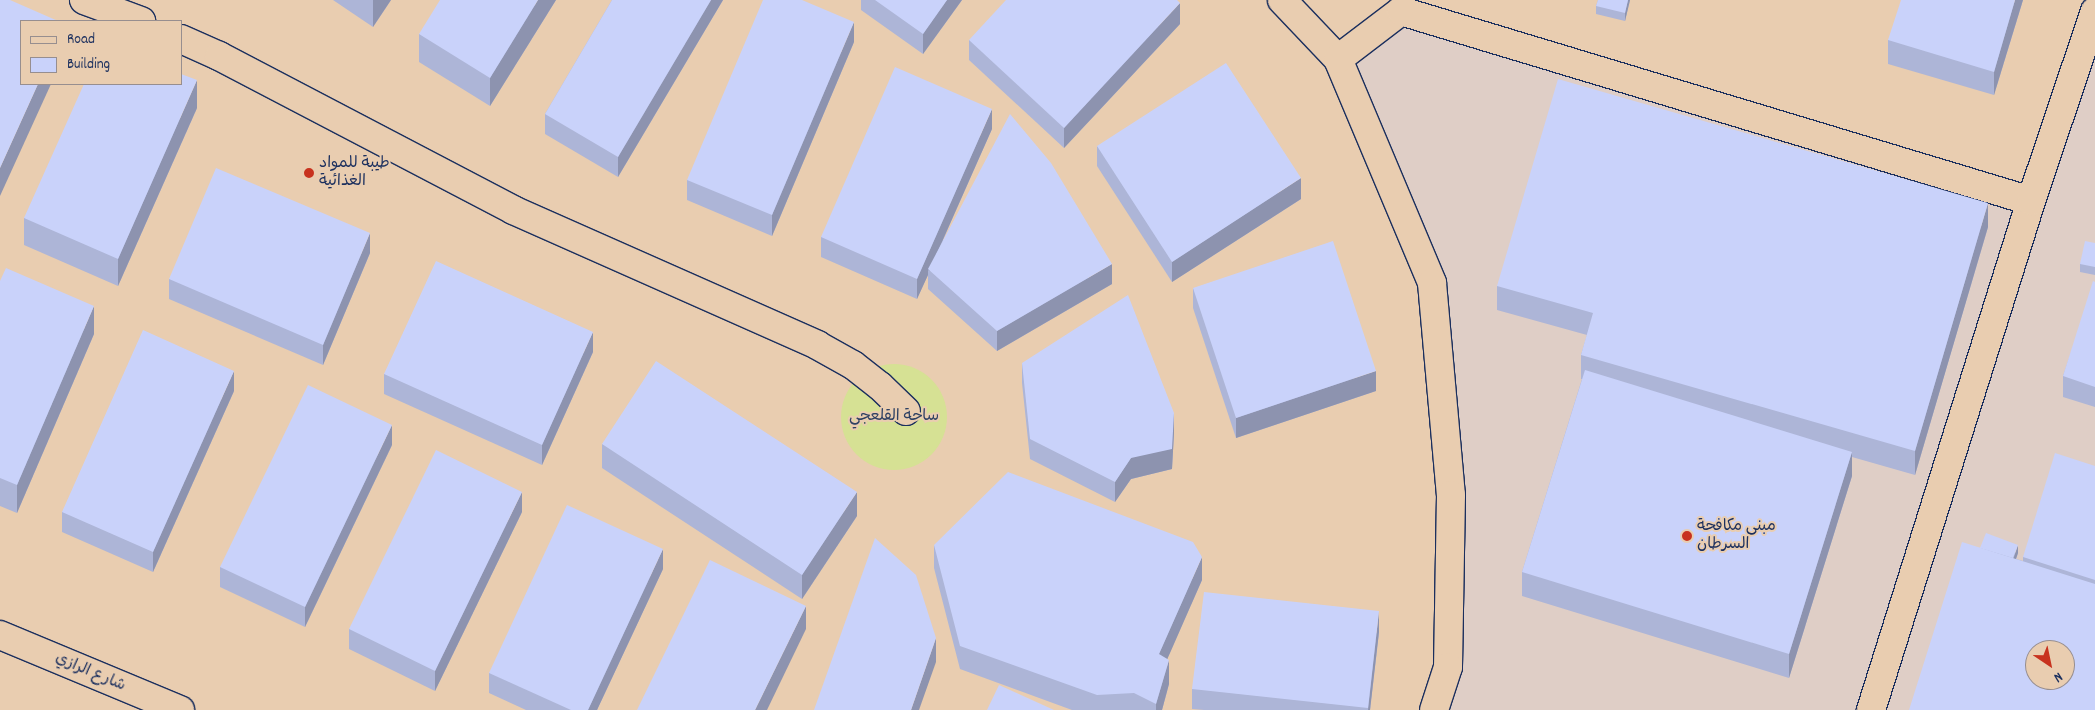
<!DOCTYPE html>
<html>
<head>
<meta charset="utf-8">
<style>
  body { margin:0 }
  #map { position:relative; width:2095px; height:710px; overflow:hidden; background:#e9cdb0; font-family:Dekko,"Playpen Sans Arabic",sans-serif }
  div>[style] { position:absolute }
  .built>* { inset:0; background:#dfcec6 }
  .green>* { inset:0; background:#d6e194 }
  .round { border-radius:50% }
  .roads { filter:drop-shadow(1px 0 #1b2f5e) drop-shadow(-1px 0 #1b2f5e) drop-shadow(0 1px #1b2f5e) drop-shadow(0 -1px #1b2f5e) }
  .street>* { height:28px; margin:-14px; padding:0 14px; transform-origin:14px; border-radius:14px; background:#e9cdb0 }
  .secondary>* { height:28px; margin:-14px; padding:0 14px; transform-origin:14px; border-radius:14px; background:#e9cdb0 }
  .wall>* { inset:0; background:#adb5d7 }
  .shaded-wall>* { inset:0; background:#8d93af }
  .building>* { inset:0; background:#c9d2fa }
  .dots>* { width:14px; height:14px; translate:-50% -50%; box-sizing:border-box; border:2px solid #e9cdb0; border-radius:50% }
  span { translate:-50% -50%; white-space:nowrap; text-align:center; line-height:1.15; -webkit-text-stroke:4px #e9cdb0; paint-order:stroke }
  .poi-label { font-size:16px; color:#1b2f5e }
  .left { translate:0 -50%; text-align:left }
  .park-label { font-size:16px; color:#2e4163 }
  .street-label { font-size:16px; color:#1b2f5e }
  .legend { position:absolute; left:20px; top:20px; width:162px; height:65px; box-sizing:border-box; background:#e9cdb0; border:1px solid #978e8f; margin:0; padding:6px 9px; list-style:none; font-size:15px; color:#1b2f5e }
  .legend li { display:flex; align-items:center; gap:10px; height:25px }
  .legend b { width:25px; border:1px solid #978e8f }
  .north { position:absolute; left:2025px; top:640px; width:50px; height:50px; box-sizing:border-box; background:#e9cdb0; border:1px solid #978e8f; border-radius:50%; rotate:146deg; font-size:14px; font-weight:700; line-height:20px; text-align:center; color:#1b2f5e }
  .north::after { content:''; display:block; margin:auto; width:18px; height:22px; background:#c8321e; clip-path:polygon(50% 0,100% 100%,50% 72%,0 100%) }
</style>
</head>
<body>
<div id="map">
  <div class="built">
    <i style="clip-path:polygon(evenodd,1401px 11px,2031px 201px,2095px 49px,2095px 710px,1434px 710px,1448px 667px,1432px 283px,1338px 59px,1401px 11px,2035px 650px,2065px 650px,2065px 680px,2035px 680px,2035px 650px)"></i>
  </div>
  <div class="green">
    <i class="round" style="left:841px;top:364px;width:106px;height:106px"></i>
  </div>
  <div class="roads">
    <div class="street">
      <i style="left:84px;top:0;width:61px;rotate:20.2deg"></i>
      <i style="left:1282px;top:0;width:81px;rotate:46.5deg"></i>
      <i style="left:1338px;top:59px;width:243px;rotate:67.2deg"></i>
      <i style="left:1432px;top:283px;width:213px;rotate:84.9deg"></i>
      <i style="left:1451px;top:495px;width:172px;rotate:91deg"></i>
      <i style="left:1448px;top:667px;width:45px;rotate:108deg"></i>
      <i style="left:181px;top:39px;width:42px;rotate:24.1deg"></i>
      <i style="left:219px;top:56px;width:332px;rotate:27.6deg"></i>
      <i style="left:513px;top:210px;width:333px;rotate:23.9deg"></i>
      <i style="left:817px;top:345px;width:41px;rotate:29.1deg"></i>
      <i style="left:853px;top:365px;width:34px;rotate:38deg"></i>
      <i style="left:880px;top:386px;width:36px;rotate:44deg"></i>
      <i style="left:1338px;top:59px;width:79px;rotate:-37.3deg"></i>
      <i style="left:1401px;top:11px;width:658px;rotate:16.78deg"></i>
      <i style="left:1871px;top:710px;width:534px;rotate:-72.55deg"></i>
      <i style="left:2031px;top:201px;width:200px;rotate:-71.4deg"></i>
    </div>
    <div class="secondary">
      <i style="left:0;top:635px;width:195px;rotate:22.6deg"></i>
    </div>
  </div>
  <div class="wall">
    <i style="clip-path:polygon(333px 0,391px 0,373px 27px)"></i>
    <i style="clip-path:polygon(556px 0,490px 106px,419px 62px,419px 34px)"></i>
    <i style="clip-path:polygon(612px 0,723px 0,618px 177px,545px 134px,545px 114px)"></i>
    <i style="clip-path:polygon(861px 0,962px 0,923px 54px,861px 10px)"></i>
    <i style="clip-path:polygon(1598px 0,1630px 0,1625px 21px,1596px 14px,1596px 6px)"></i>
    <i style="clip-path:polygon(2023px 0,1994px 95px,1888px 64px,1888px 40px)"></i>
    <i style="clip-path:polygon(1180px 24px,1064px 148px,969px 60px,969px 40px)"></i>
    <i style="clip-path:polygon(854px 42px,772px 236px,687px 200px,687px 180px)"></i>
    <i style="clip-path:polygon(197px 108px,118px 286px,24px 245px,24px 218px)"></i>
    <i style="clip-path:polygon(992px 129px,943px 240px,1112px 284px,997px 351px,928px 289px,928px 275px,917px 299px,821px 257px,821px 237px)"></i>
    <i style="clip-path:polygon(1097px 146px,1301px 199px,1172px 282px,1097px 166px)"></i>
    <i style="clip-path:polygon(1988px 227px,1915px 475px,1852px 457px,1852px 476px,1789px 678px,1522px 596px,1522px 572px,1582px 379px,1581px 379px,1581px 355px,1587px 335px,1497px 310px,1497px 286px)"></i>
    <i style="clip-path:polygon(2095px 243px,2095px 275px,2080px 272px,2080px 264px)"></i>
    <i style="clip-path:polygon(370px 253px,323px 365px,169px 299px,169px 279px)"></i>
    <i style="clip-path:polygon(0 281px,94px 334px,17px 513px,0 506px)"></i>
    <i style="clip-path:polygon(2095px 282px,2095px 407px,2063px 397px,2063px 376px)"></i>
    <i style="clip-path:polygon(1193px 288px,1376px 391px,1236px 438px,1193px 308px)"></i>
    <i style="clip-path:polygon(593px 352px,542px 465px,384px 394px,384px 374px)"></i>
    <i style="clip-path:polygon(1022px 363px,1174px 433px,1172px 469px,1131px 479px,1115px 502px,1030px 459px,1022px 383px)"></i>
    <i style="clip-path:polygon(234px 391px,153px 572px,62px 532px,62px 512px)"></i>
    <i style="clip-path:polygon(602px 444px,857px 516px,802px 599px,602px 468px)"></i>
    <i style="clip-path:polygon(392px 445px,305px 627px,220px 587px,220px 567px)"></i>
    <i style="clip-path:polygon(2095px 466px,2095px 710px,1980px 548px,2018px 553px,2016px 559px,2023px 561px,2023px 557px)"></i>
    <i style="clip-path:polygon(522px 512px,435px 691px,349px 649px,349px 629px)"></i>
    <i style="clip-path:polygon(934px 545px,1202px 580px,1167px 659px,1169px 684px,1162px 710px,1072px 710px,960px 669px,934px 568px)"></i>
    <i style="clip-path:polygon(663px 569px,597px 710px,526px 710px,489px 693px,489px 673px)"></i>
    <i style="clip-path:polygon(1379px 632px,1370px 710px,1204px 710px,1192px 709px,1192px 689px)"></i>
  </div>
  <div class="shaded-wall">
    <i style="clip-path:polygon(373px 0,391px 0,373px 27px)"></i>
    <i style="clip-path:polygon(538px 0,556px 0,490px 106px,490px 78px)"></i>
    <i style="clip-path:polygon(711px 0,723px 0,618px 177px,618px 157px)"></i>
    <i style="clip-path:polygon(947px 0,962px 0,923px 54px,923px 34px)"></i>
    <i style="clip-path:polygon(1628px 0,1630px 0,1625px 21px,1625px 13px)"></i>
    <i style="clip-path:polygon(2015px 0,2023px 0,1994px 95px,1994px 72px)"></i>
    <i style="clip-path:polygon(1180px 3px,1180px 24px,1064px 148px,1064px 128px)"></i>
    <i style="clip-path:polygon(854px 22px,854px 42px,772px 236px,772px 215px)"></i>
    <i style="clip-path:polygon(197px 80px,197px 108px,118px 286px,118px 259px)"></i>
    <i style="clip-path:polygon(38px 84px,51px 84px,0 196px,0 168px)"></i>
    <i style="clip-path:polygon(992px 109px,992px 129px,929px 271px,928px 269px,928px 275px,917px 299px,917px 279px)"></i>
    <i style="clip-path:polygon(1301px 178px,1301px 199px,1172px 282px,1172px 262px)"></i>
    <i style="clip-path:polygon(1988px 203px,1988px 227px,1915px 475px,1915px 451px)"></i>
    <i style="clip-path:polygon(370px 233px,370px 253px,323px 365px,323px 345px)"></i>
    <i style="clip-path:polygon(1112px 264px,1112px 284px,997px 351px,997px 331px)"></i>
    <i style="clip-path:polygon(94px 306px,94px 334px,17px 513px,17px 485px)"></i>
    <i style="clip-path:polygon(593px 332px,593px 352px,542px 465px,542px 445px)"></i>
    <i style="clip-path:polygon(234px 371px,234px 391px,153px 572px,153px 552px)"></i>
    <i style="clip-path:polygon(1376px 371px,1376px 391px,1236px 438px,1236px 418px)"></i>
    <i style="clip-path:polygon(1174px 413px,1174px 433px,1172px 469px,1131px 479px,1115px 502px,1115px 482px,1131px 458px)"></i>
    <i style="clip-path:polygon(392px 425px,392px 445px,305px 627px,305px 607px)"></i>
    <i style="clip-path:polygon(1852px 452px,1852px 476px,1789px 678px,1789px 654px)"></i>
    <i style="clip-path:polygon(522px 492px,522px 512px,435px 691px,435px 671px)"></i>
    <i style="clip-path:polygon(857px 492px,857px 516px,802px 599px,802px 575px)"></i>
    <i style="clip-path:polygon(2018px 545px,2018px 553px,2011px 573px,2011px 566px)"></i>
    <i style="clip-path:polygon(663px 549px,663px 569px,597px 710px,588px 710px)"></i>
    <i style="clip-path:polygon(1202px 557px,1202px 580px,1159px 678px,1159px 654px)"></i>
    <i style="clip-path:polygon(806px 606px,806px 629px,767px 710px,755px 710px)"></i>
    <i style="clip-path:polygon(1379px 611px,1379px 632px,1370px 710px,1368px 710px)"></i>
    <i style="clip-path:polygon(936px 638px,936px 662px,919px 710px,911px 710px)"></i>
    <i style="clip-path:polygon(1169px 660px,1169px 684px,1162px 710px,1156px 710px,1156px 704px)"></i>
  </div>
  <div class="building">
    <i style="clip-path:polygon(0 0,10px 0,58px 21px,21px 21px,21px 84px,38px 84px,0 168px)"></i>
    <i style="clip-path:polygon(440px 0,538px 0,490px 78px,419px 34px)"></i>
    <i style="clip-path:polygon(612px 0,711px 0,618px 157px,545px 114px)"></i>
    <i style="clip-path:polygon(763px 0,802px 0,854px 22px,772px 215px,687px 180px)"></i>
    <i style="clip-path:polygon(875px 0,947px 0,923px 34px)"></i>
    <i style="clip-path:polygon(1006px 0,1177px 0,1180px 3px,1064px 128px,969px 40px)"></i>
    <i style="clip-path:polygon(1598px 0,1628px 0,1625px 13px,1596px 6px)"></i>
    <i style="clip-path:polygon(1901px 0,2015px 0,1994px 72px,1888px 40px)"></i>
    <i style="clip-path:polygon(1226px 63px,1301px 178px,1172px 262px,1097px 146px)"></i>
    <i style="clip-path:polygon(895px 67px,992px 109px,917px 279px,821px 237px)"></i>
    <i style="clip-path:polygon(181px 74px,197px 80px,118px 259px,24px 218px,84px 84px,181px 84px)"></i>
    <i style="clip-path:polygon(1558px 79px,1988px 203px,1915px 451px,1581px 355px,1593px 313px,1497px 286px)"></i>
    <i style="clip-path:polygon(1010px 114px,1051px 163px,1112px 264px,997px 331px,928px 269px)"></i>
    <i style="clip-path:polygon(216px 168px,370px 233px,323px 345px,169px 279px)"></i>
    <i style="clip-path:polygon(1333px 241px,1376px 371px,1236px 418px,1193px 288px)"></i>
    <i style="clip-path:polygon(2085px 241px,2095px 243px,2095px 267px,2080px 264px)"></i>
    <i style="clip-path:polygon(436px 261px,593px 332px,542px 445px,384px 374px)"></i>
    <i style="clip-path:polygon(6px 268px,94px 306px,17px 485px,0 478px,0 281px)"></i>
    <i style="clip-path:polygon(2093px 281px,2095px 282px,2095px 387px,2063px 376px)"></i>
    <i style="clip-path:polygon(1128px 295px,1174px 413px,1172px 449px,1131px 458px,1115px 482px,1030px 439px,1022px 363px)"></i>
    <i style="clip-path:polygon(143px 330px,234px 371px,153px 552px,62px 512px)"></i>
    <i style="clip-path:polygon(656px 361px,857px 492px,802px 575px,602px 444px)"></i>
    <i style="clip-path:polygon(1585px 370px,1852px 452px,1789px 654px,1522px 572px)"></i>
    <i style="clip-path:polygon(308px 385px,392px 425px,305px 607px,220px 567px)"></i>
    <i style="clip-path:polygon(436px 450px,522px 492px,435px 671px,349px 629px)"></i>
    <i style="clip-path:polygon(2055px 453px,2095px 466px,2095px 580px,2023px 557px)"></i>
    <i style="clip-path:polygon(1008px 472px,1193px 542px,1202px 557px,1159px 654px,1169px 660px,1156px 704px,1134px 693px,1097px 695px,960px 646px,934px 545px)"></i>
    <i style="clip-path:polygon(567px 505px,663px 549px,588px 710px,571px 710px,489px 673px)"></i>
    <i style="clip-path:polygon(1986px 533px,2018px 545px,2013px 558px,1980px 548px)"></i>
    <i style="clip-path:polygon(875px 538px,916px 575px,936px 638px,911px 710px,814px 710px)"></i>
    <i style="clip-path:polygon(evenodd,1962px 542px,2095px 584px,2095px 710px,1909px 710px,1962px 542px,2035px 650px,2065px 650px,2065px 680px,2035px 680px,2035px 650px)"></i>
    <i style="clip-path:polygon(710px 560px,806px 606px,755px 710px,637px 710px)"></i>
    <i style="clip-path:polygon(1204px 592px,1379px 611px,1368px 708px,1192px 689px)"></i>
    <i style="clip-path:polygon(999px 685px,1054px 710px,987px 710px)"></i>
  </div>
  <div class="dots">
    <i style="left:309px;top:173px;background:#c8321e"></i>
    <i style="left:1687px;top:536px;background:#c8321e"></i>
  </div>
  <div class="poi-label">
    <span class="left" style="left:319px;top:173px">طيبة للمواد<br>الغذائية</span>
    <span class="left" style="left:1697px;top:536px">مبنى مكافحة<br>السرطان</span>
  </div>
  <div class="park-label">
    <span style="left:894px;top:417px">ساحة القلعجي</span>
  </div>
  <div class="street-label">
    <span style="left:90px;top:673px;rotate:23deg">شارع الرازي</span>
  </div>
  <ul class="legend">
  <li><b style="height:6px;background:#e9cdb0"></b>Road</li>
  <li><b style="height:14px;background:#c9d2fa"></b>Building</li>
  </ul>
  <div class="north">N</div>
</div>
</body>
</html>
